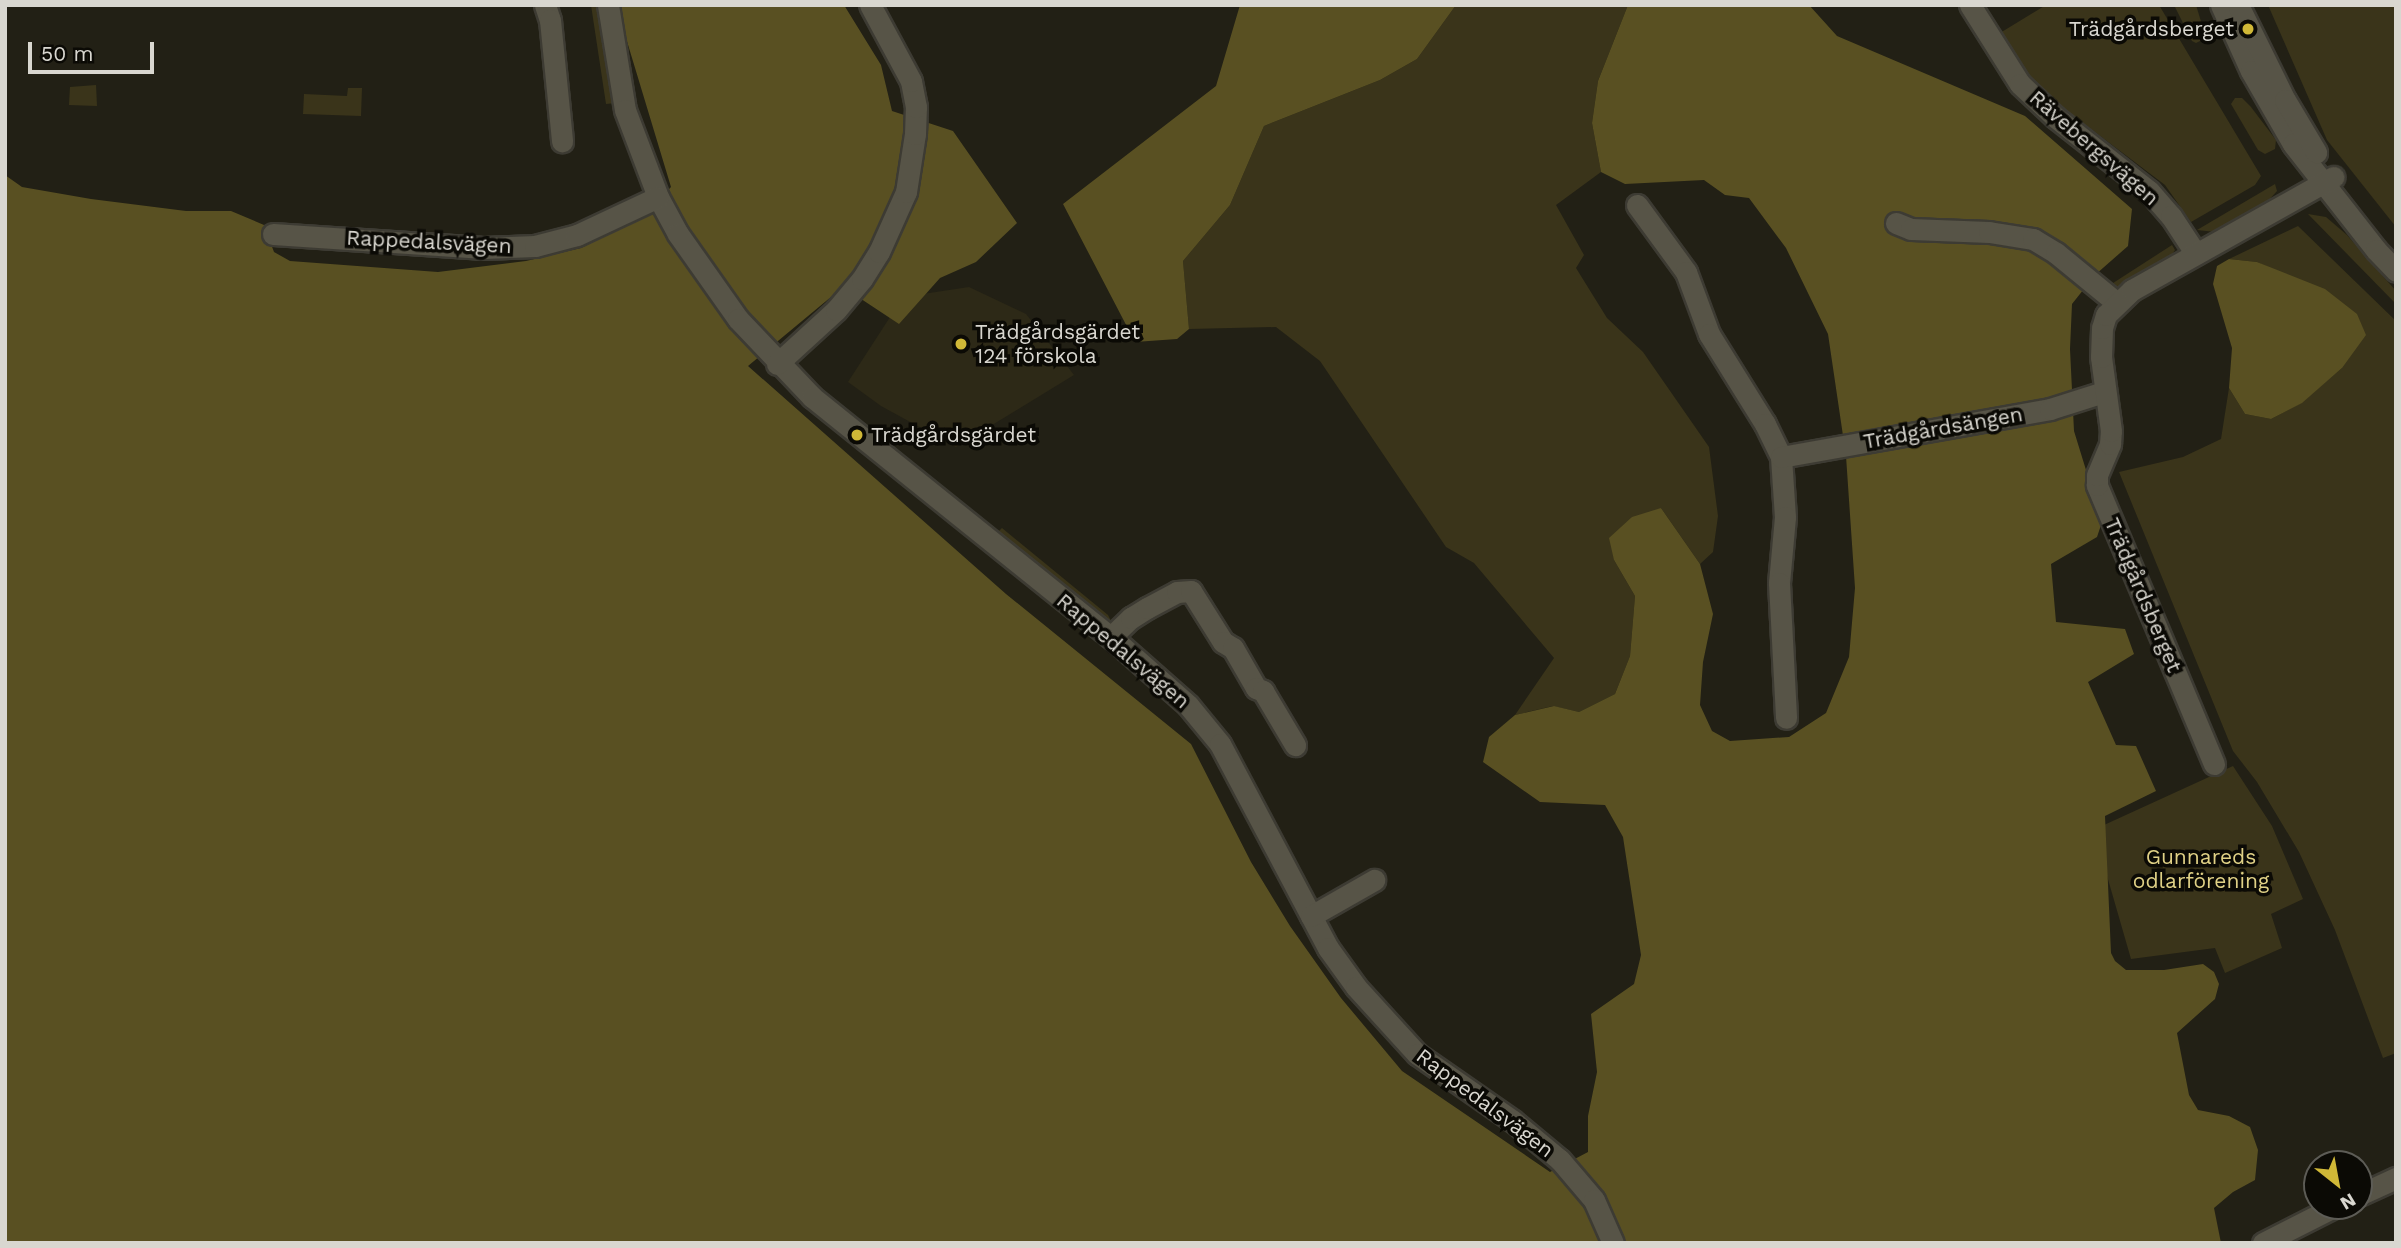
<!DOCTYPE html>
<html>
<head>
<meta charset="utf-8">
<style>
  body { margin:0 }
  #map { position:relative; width:2401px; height:1248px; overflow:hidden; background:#222015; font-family:"Work Sans",sans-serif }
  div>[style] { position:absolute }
  .built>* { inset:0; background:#2d2917 }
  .green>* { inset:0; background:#3a341a }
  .forest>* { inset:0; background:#595022 }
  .roads { filter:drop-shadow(2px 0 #3d3b33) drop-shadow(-2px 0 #3d3b33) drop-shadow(0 2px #3d3b33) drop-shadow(0 -2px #3d3b33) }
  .minor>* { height:21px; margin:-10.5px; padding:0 10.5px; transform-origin:10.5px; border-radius:10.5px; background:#575447 }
  .dots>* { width:19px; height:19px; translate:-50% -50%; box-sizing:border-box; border:4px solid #0b0a05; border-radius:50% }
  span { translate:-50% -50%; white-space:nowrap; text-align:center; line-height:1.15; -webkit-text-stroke:7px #0b0a05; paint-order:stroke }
  .poi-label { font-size:21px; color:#d9d7d0 }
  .right { translate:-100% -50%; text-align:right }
  .left { translate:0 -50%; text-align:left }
  .street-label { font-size:21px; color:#d9d7d0 }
  .park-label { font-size:21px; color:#e0d186 }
  .frame { position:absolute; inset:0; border:7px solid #d9d7d0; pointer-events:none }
  .north { position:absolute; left:2303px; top:1150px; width:70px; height:70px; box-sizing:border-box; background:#0b0a05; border:2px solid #5d5c56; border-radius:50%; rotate:149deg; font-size:19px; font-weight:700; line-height:28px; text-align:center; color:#d9d7d0 }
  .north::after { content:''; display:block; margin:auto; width:24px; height:32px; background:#d0b837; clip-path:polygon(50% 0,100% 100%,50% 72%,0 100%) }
  .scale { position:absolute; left:28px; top:42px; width:126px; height:32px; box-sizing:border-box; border:4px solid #d9d7d0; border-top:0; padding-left:9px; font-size:21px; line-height:24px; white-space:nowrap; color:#d9d7d0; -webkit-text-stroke:5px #0b0a05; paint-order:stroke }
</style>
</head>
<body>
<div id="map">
  <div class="built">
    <i style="clip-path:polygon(969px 287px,1026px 314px,1074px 375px,956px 447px,881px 406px,848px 382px,903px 297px)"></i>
  </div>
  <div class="green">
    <i style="clip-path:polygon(591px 5px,599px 5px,616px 103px,606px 104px)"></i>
    <i style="clip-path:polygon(1456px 5px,1628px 5px,1598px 81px,1592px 123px,1601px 172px,1556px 205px,1584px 255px,1576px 268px,1607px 318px,1643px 352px,1709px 447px,1718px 516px,1713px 552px,1700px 564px,1661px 508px,1614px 560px,1635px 596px,1630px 656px,1615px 694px,1579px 712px,1553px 706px,1515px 715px,1554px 658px,1474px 563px,1446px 547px,1320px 361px,1276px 327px,1189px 329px,1183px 261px,1230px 205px,1264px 126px,1380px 80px,1417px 59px)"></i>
    <i style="clip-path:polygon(2046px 5px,2159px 5px,2261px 176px,2255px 185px,2191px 222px,2165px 185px,2025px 79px,2000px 33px)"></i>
    <i style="clip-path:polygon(2174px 5px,2196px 5px,2206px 38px,2196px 43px,2192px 41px)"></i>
    <i style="clip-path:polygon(2268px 5px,2396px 5px,2396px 227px,2327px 140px)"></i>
    <i style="clip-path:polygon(96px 85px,97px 106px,69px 105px,70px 87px)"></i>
    <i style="clip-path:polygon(348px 88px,362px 88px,361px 116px,303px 114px,304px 94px,347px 96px)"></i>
    <i style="clip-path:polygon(2235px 98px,2242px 98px,2251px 107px,2276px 140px,2275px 149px,2265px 154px,2258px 150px,2231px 104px)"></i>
    <i style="clip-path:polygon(2275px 184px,2277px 191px,2269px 200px,2215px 232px,2197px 230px)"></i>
    <i style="clip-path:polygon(2308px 214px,2326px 217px,2347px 235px,2396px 291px,2396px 304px)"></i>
    <i style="clip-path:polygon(2298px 226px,2396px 321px,2396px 1053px,2383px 1058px,2335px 930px,2299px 852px,2257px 782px,2233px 751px,2119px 472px,2183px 457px,2221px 439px,2229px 388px,2245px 414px,2271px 419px,2301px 403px,2342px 368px,2281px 273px,2257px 262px,2229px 259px)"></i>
    <i style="clip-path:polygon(2172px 245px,2175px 250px,2169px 259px,2118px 289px,2110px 285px)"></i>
    <i style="clip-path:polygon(1002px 528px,1108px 615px,1112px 623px,1108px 624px,997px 533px)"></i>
    <i style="clip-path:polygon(2233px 766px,2272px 826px,2303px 899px,2271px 914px,2282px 948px,2225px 973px,2215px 948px,2131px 959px,2101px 855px,2104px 825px)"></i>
  </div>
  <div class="forest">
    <i style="clip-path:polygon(616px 5px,844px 5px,881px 65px,892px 111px,953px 131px,1017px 223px,976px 262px,940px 278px,899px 324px,843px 287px,748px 366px,1006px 594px,1191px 744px,1251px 862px,1290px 926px,1341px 998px,1402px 1071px,1550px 1172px,1588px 1152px,1588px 1116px,1597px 1072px,1591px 1014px,1634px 984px,1641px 955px,1623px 837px,1605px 805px,1540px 802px,1483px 762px,1489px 737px,1515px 715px,1554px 706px,1579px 712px,1615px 694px,1630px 656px,1635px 596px,1614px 560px,1609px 538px,1632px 517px,1661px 508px,1700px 564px,1713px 614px,1703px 662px,1700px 705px,1712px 731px,1730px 741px,1789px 737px,1826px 713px,1849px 657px,1855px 588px,1846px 456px,1828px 334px,1786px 248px,1749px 198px,1725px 195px,1704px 180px,1625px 184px,1601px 172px,1592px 123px,1598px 81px,1628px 5px,1809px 5px,1837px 36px,2025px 116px,2132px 209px,2128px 246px,2095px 275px,2072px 304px,2070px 349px,2074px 431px,2102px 522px,2097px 537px,2051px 564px,2056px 622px,2125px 629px,2134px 654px,2088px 682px,2116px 745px,2136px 746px,2156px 791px,2105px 816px,2111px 953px,2115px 961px,2126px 970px,2164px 970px,2203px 964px,2214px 972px,2219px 984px,2215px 999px,2177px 1033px,2189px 1095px,2198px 1110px,2229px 1116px,2250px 1127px,2258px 1150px,2255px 1180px,2233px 1192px,2214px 1208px,2221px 1243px,5px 1243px,5px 175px,22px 187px,91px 199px,186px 211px,231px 211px,264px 225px,274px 252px,290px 261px,438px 272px,526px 261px,581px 248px,644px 216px,671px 187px)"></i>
    <i style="clip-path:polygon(1240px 5px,1456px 5px,1417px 59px,1380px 80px,1264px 126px,1230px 205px,1183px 261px,1189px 329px,1177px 339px,1135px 342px,1063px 204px,1216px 86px)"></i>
    <i style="clip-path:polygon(2229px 259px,2257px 262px,2325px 289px,2357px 314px,2366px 335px,2342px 368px,2302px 403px,2271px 419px,2245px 414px,2229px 388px,2232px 348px,2213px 284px,2217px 266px)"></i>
  </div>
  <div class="roads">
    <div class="minor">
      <i style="left:545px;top:5px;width:16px;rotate:72deg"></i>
      <i style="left:550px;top:20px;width:122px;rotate:84.3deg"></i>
      <i style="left:608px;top:5px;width:106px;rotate:80.8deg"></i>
      <i style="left:625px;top:110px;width:93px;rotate:69.2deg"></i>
      <i style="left:658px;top:197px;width:42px;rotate:61.6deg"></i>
      <i style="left:678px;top:234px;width:104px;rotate:54.8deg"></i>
      <i style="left:738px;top:319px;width:108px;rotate:46.5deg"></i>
      <i style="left:812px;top:397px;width:383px;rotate:38.8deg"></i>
      <i style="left:1111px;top:637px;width:103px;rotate:41.4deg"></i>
      <i style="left:1188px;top:705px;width:50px;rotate:50.6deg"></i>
      <i style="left:1220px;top:744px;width:231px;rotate:62.1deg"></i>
      <i style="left:1328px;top:948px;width:48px;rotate:54.3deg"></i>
      <i style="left:1356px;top:987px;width:91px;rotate:47.7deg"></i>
      <i style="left:1417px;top:1054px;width:117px;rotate:34.9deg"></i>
      <i style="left:1513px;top:1121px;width:61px;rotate:39.7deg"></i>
      <i style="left:1560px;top:1160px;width:52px;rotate:49.6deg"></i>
      <i style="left:1594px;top:1200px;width:47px;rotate:66.2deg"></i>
      <i style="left:1970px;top:5px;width:93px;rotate:57.7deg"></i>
      <i style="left:2020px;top:84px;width:48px;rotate:43.3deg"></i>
      <i style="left:2055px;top:117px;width:120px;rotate:38.2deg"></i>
      <i style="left:2149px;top:191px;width:33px;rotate:49deg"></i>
      <i style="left:2171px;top:216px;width:45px;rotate:56.7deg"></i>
      <i style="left:2221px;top:5px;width:72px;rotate:65.6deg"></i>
      <i style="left:2251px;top:71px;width:84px;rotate:60.1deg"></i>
      <i style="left:2293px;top:144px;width:135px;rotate:51.9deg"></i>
      <i style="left:2376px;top:250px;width:29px;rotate:46deg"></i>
      <i style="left:2238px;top:5px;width:106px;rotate:63.7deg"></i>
      <i style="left:2285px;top:100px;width:61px;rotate:59.2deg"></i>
      <i style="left:1637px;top:205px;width:83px;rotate:53.8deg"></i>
      <i style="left:1686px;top:272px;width:66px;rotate:69.6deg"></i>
      <i style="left:1709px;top:334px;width:106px;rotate:58.1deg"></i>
      <i style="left:1765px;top:424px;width:37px;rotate:64deg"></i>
      <i style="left:1781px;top:457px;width:60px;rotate:86.2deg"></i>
      <i style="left:1785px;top:517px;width:66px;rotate:95.2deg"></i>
      <i style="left:1779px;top:583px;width:135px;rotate:87deg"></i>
      <i style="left:1896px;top:223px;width:16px;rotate:22deg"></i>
      <i style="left:1911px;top:229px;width:78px;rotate:2.2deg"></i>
      <i style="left:1989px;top:232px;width:45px;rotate:9deg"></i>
      <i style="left:2033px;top:239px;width:27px;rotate:31deg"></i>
      <i style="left:2056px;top:253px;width:79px;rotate:39.3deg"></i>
      <i style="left:273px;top:234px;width:211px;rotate:3.8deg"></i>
      <i style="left:484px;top:248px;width:51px;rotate:-2.2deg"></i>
      <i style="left:535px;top:246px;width:43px;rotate:-14.7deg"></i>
      <i style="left:577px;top:235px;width:89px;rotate:-25.1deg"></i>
      <i style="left:777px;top:364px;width:80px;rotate:-42.5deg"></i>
      <i style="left:836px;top:310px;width:40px;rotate:-50deg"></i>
      <i style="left:862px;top:279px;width:32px;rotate:-58deg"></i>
      <i style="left:879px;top:252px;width:66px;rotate:-65.8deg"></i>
      <i style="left:906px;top:192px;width:59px;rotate:-81.2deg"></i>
      <i style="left:915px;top:134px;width:27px;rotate:-88deg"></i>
      <i style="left:916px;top:107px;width:26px;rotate:-101deg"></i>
      <i style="left:911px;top:81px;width:86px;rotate:-118.3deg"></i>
      <i style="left:1781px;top:457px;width:273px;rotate:-10.1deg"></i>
      <i style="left:2050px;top:409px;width:57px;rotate:-17.5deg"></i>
      <i style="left:1111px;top:637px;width:28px;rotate:-44deg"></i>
      <i style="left:1131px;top:618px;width:19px;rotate:-32deg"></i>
      <i style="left:1147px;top:608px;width:34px;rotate:-28deg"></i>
      <i style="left:1177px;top:592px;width:14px;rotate:-4deg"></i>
      <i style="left:1191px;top:591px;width:60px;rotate:57.9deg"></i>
      <i style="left:1223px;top:642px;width:12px;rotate:31deg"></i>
      <i style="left:1233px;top:648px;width:46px;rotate:60.1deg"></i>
      <i style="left:1256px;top:688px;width:8px;rotate:23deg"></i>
      <i style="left:1263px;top:691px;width:63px;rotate:59.3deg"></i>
      <i style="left:2214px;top:764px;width:303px;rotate:-112.8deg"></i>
      <i style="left:2097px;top:485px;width:10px;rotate:-90deg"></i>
      <i style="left:2097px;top:475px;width:34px;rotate:-67deg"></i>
      <i style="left:2110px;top:444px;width:13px;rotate:-86deg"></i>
      <i style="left:2111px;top:431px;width:75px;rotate:-97.7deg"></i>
      <i style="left:2101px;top:357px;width:29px;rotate:-88deg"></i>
      <i style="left:2102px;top:328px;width:14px;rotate:-73deg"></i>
      <i style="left:2106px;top:315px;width:36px;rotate:-44deg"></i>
      <i style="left:2132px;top:290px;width:231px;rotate:-29.3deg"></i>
      <i style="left:1311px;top:916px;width:73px;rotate:-29.7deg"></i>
      <i style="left:2359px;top:1195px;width:41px;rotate:-24.7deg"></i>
      <i style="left:2263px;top:1243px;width:82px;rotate:-26.9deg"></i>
    </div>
  </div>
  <div class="dots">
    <i style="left:2248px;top:29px;background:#d0b837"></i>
    <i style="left:961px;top:344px;background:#d0b837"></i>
    <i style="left:857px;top:435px;background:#d0b837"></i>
  </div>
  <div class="poi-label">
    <span class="right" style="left:2234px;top:29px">Trädgårdsberget</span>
    <span class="left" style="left:975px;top:344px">Trädgårdsgärdet<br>124 förskola</span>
    <span class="left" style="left:871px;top:435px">Trädgårdsgärdet</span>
  </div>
  <div class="street-label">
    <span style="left:2094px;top:148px;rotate:41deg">Rävebergsvägen</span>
    <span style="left:429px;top:242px;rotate:3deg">Rappedalsvägen</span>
    <span style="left:1943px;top:428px;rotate:-10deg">Trädgårdsängen</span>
    <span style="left:2143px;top:595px;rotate:67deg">Trädgårdsberget</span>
    <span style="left:1123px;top:651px;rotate:40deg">Rappedalsvägen</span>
    <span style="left:1485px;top:1103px;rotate:37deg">Rappedalsvägen</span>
  </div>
  <div class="park-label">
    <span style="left:2201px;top:869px">Gunnareds<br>odlarförening</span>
  </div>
  <div class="frame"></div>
  <div class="north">N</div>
  <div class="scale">50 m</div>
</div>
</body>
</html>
